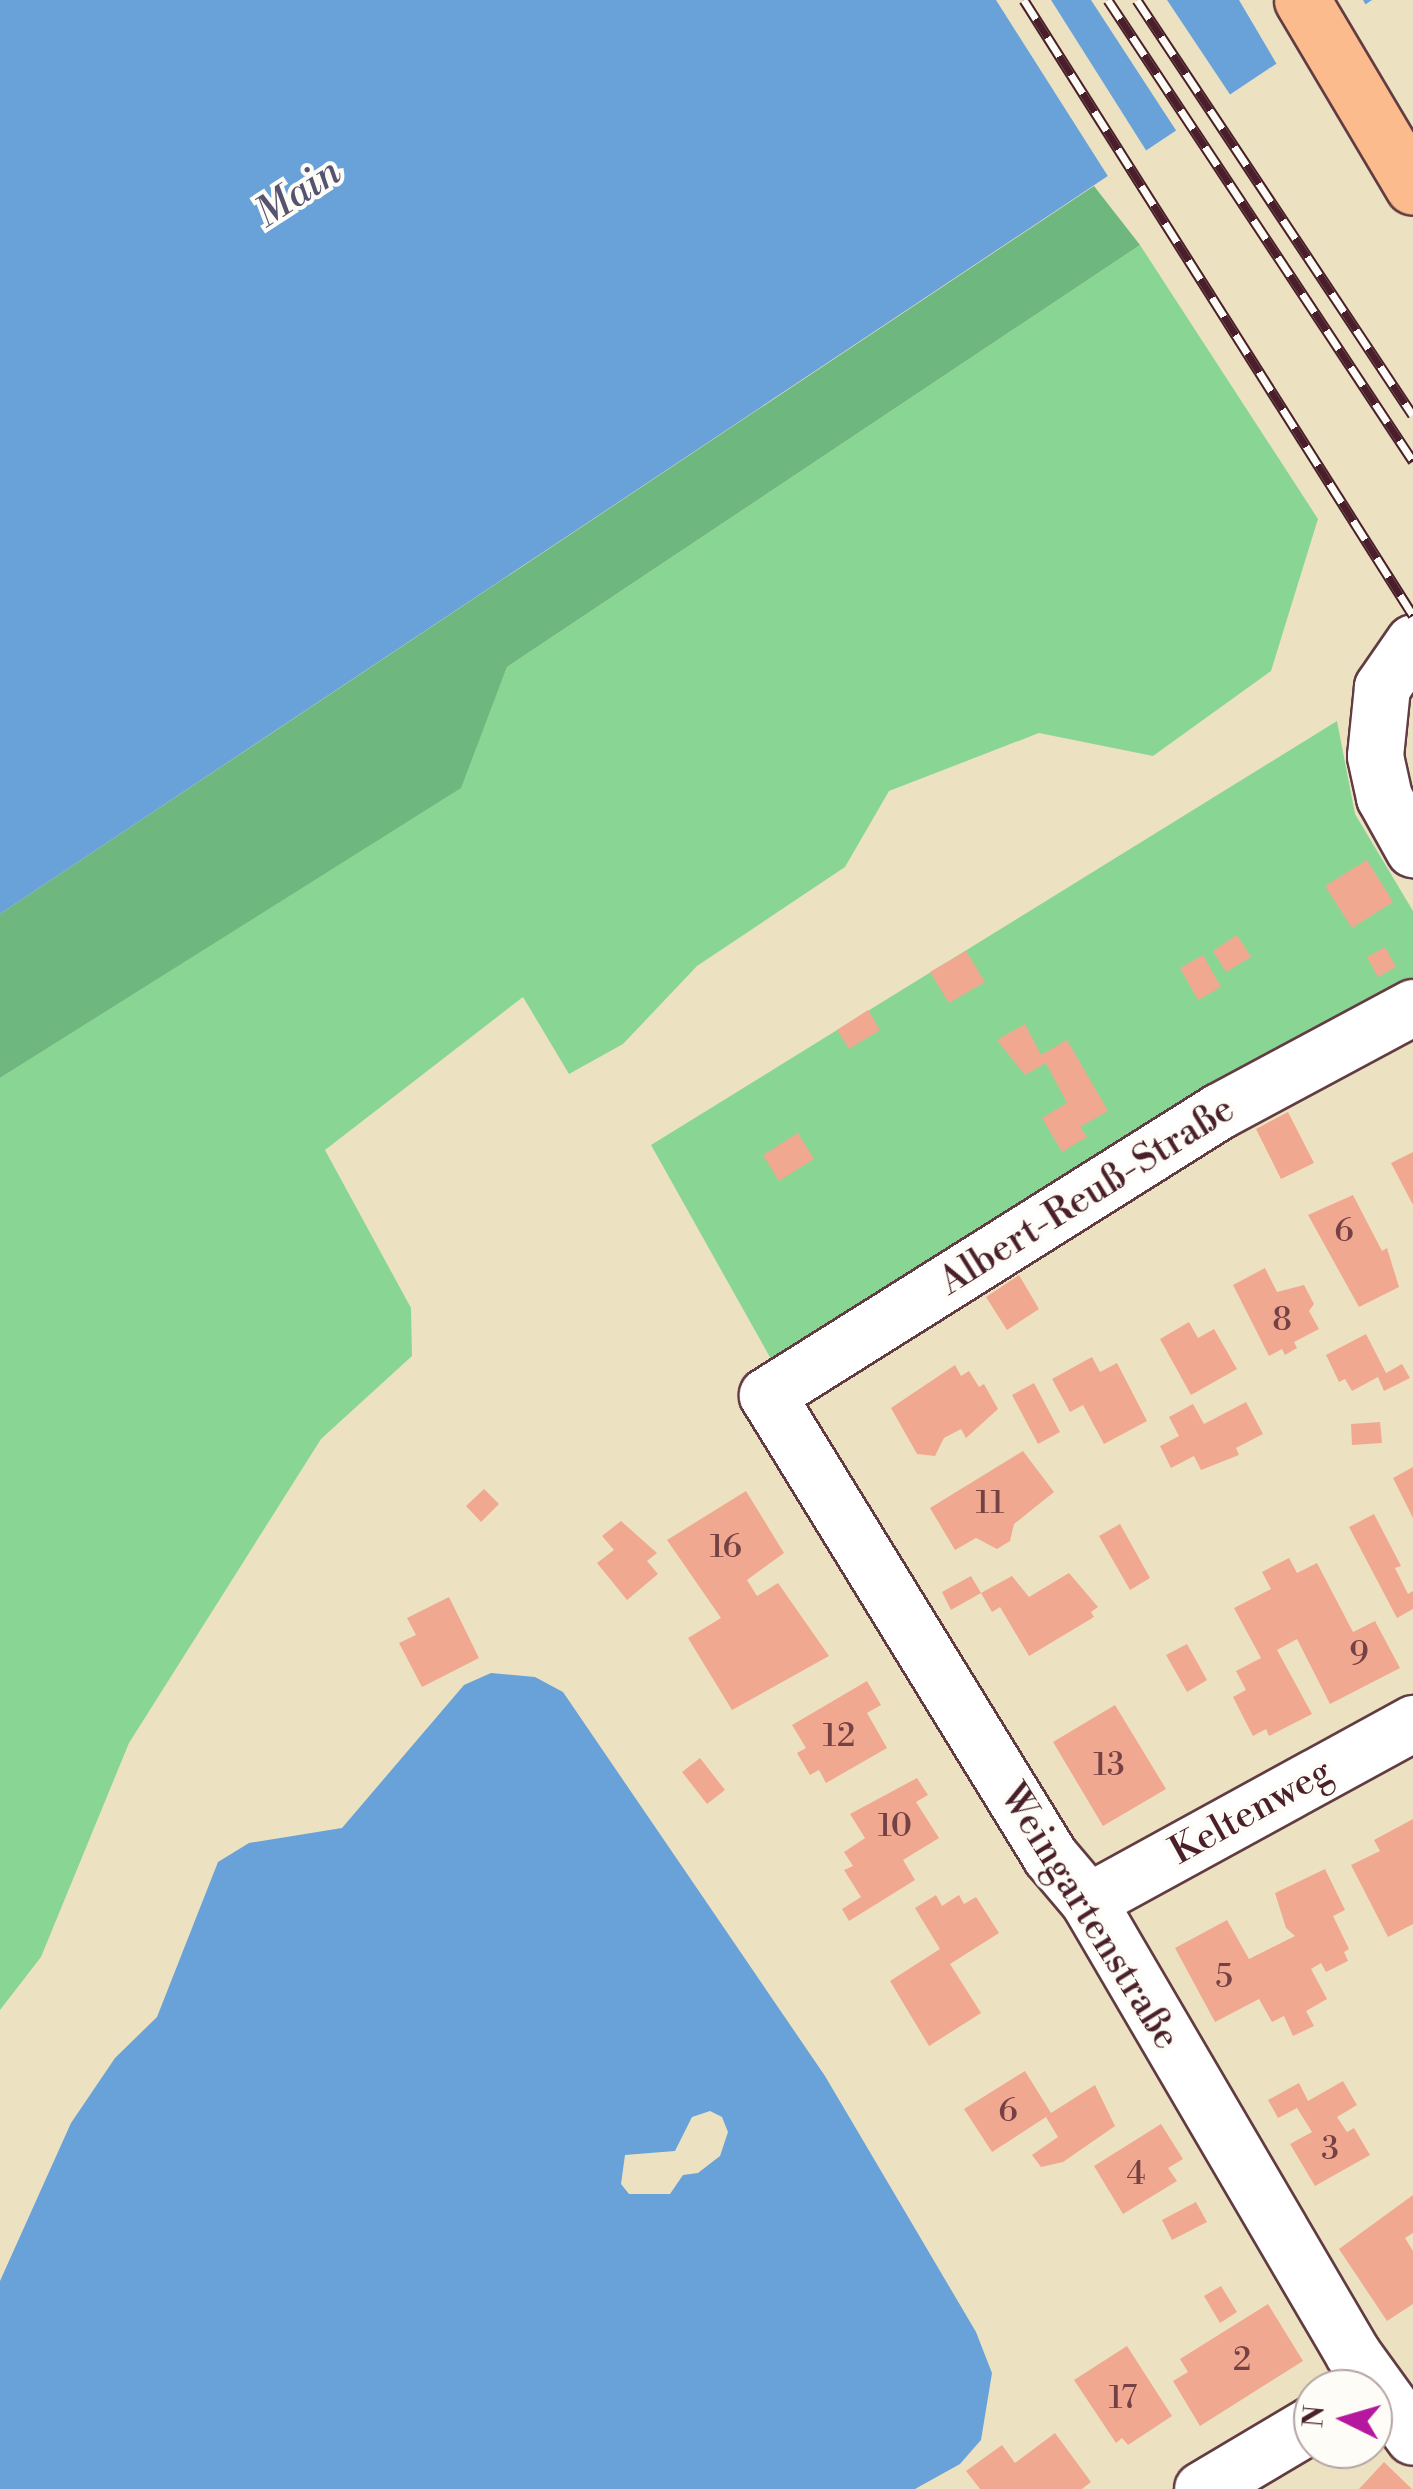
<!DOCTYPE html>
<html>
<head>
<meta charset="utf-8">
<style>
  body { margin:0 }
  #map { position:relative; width:1413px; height:2489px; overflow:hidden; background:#ece2c2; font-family:"Libre Bodoni",serif }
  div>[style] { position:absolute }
  .green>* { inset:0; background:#89d694 }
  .forest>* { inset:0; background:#6eb77e }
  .water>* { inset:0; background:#68a2d8 }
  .pier>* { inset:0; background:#ece2c2 }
  .building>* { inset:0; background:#f1a890 }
  .roads { filter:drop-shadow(2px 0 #623c42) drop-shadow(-2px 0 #623c42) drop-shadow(0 2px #623c42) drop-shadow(0 -2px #623c42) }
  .minor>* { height:55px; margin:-27.5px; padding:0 27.5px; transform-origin:27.5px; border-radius:27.5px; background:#fff }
  .major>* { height:55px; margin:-27.5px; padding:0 27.5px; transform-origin:27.5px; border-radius:27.5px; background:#fbbb8d }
  .rail>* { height:11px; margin-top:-5.5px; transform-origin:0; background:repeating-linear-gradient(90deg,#fdfcf7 0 22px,#4a1f2b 0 44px); box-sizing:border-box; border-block:2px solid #4a1f2b }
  span { translate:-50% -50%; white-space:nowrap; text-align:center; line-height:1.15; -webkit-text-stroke:8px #fdfcf7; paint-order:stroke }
  .number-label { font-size:32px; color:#744144 }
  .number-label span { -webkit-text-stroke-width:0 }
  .street-label { font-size:38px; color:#4a1f2b }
  .water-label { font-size:40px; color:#565370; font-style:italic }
  .north { position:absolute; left:1293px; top:2369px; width:100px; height:100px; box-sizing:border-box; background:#fdfcf7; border:2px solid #b5a4a5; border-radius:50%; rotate:275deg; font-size:28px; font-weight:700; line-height:40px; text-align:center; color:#4a1f2b }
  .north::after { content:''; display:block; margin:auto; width:35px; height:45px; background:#b5179e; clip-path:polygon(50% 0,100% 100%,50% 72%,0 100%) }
</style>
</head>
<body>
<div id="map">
  <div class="green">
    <i style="clip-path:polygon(1140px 245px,1318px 519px,1271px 671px,1153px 756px,1039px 733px,889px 791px,845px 867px,697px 966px,623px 1044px,569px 1074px,523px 997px,325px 1150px,411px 1308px,412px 1356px,321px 1439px,129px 1743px,41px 1957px,0 2010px,0 1078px,460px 788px,507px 667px)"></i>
    <i style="clip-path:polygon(1337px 721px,1355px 814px,1413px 911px,1413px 979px,1214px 1089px,776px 1368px,651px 1145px)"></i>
  </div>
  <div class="forest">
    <i style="clip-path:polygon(1094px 186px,1140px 245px,507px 667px,461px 788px,0 1078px,0 914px)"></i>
  </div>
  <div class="water">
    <i style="clip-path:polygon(0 0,1372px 0,0 914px)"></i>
    <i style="clip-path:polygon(evenodd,491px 1673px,535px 1677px,563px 1692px,825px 2076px,976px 2332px,992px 2373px,981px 2440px,960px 2464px,915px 2489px,0 2489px,0 2281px,71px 2123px,115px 2058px,157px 2017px,218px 1862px,249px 1843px,342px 1828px,464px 1685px,491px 1673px,710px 2111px,722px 2117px,728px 2132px,720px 2156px,698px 2173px,683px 2175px,670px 2194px,629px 2194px,621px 2184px,625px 2155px,675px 2151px,692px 2117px,710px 2111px)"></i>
  </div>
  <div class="pier">
    <i style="clip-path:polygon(996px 0,1051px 0,1149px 155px,1111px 181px)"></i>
    <i style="clip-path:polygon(1091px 0,1167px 0,1233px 99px,1179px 135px)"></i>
    <i style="clip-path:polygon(1239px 0,1363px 0,1368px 9px,1279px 68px)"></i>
  </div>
  <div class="building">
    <i style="clip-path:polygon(1367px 860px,1393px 902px,1352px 928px,1325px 886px)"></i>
    <i style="clip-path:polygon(1237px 935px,1251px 957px,1226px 972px,1213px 951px)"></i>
    <i style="clip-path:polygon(1385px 947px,1396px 967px,1378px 977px,1367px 957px)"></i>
    <i style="clip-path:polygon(966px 951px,985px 982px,949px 1003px,930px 972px)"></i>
    <i style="clip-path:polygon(1203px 955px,1221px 987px,1198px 1000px,1180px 968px)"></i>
    <i style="clip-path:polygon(868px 1010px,880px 1030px,849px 1049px,837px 1030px)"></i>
    <i style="clip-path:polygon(1025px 1024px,1041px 1055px,1067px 1040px,1108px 1111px,1080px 1127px,1087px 1137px,1062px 1152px,1042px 1118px,1067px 1103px,1046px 1063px,1025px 1075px,997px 1040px)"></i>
    <i style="clip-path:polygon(1288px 1112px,1314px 1163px,1281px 1179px,1256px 1129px)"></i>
    <i style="clip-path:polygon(798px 1133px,814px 1159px,779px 1181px,763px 1155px)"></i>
    <i style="clip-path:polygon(1413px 1152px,1413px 1205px,1391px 1163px)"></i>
    <i style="clip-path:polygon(1353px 1195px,1382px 1251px,1387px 1248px,1399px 1287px,1359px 1307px,1308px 1215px)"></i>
    <i style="clip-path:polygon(1265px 1268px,1277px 1292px,1304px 1285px,1314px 1304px,1309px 1311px,1319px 1329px,1294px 1342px,1297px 1348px,1285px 1355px,1282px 1349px,1269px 1356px,1233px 1285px)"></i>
    <i style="clip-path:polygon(1019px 1275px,1039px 1309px,1007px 1330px,986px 1297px)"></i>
    <i style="clip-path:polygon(1189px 1322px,1198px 1338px,1214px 1329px,1237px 1369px,1191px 1395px,1160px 1339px)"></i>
    <i style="clip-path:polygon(1366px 1334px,1386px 1373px,1402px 1364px,1410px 1378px,1384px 1391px,1378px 1377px,1352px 1391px,1345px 1379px,1339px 1382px,1326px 1355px)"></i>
    <i style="clip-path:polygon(1092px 1357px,1100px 1372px,1117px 1363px,1147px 1421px,1104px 1444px,1083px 1405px,1070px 1412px,1052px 1379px)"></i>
    <i style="clip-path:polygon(955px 1365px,961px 1376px,969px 1371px,979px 1387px,984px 1384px,998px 1409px,966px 1438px,961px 1429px,944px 1438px,935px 1456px,917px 1454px,891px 1408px)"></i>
    <i style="clip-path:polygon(1034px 1383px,1060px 1432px,1038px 1444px,1012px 1395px)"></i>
    <i style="clip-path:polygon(1246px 1402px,1263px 1434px,1236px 1448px,1239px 1455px,1201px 1470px,1194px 1456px,1171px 1468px,1160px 1446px,1179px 1436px,1169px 1417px,1193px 1404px,1204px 1424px)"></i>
    <i style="clip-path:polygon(1380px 1422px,1382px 1443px,1352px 1445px,1351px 1424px)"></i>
    <i style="clip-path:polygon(1023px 1451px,1054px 1492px,1014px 1524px,1010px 1541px,997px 1549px,976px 1538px,955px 1550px,930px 1508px)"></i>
    <i style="clip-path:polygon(1413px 1467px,1413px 1518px,1393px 1478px)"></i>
    <i style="clip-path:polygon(484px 1489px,499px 1504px,481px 1522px,466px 1506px)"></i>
    <i style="clip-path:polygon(746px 1491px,784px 1553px,747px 1580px,757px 1596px,778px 1583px,829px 1656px,732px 1710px,688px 1638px,721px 1618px,667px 1540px)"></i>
    <i style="clip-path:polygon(1374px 1514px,1401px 1566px,1395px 1568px,1408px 1594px,1413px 1591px,1413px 1609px,1397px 1618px,1349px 1527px)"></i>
    <i style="clip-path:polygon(621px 1521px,657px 1553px,647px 1561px,658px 1574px,627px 1600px,597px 1563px,614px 1550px,602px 1536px)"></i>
    <i style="clip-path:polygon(1120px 1524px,1150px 1578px,1130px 1590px,1099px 1536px)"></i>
    <i style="clip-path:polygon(1289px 1558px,1297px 1573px,1317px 1563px,1353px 1632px,1375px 1621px,1400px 1668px,1330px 1704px,1297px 1639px,1277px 1650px,1312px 1714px,1269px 1736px,1266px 1729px,1253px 1736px,1233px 1697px,1246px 1690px,1236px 1671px,1261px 1658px,1234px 1608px,1271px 1589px,1262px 1572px)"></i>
    <i style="clip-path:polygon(1069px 1573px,1098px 1607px,1091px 1612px,1094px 1617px,1029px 1656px,1000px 1607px,992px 1612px,981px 1593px,951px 1610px,942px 1592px,971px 1576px,981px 1593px,1012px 1576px,1029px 1597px)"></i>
    <i style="clip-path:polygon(449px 1597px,479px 1658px,422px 1687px,399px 1643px,416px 1635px,407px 1618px)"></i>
    <i style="clip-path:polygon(1187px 1644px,1207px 1680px,1187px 1692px,1166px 1655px)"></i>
    <i style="clip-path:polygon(867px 1681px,881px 1705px,867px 1713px,887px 1748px,826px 1783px,819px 1770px,810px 1775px,797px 1753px,806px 1748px,792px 1725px)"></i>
    <i style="clip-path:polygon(1115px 1705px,1166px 1789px,1103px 1826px,1053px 1742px)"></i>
    <i style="clip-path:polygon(700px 1758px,725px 1790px,707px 1804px,682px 1772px)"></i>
    <i style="clip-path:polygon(917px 1778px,928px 1795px,916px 1802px,939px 1838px,903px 1860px,915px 1880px,849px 1921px,842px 1909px,861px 1897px,844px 1870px,853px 1866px,844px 1852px,865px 1838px,850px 1814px)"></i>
    <i style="clip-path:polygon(1413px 1819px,1413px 1924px,1388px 1937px,1351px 1865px,1380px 1851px,1374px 1840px)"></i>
    <i style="clip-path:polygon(1325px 1869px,1345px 1910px,1333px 1916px,1349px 1949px,1344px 1952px,1348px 1961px,1326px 1972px,1321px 1963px,1311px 1969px,1327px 1999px,1306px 2011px,1314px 2026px,1293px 2036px,1284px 2016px,1272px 2022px,1259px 1999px,1215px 2022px,1175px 1948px,1227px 1920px,1249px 1959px,1295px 1936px,1286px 1928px,1275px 1893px)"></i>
    <i style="clip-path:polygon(936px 1895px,942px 1906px,959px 1895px,964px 1904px,976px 1897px,999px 1933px,950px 1964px,981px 2013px,929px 2046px,890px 1981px,940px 1949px,915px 1908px)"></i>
    <i style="clip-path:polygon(1025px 2071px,1051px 2113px,1095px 2085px,1115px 2126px,1063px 2162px,1041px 2167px,1032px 2155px,1058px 2137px,1046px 2117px,992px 2152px,964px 2109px)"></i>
    <i style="clip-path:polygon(1343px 2081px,1357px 2105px,1337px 2117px,1347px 2132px,1354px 2128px,1370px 2155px,1315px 2186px,1290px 2144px,1312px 2132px,1297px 2108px,1278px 2118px,1268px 2100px,1299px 2083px,1308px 2101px)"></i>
    <i style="clip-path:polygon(1161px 2124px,1183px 2159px,1168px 2168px,1177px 2181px,1123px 2214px,1094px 2166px)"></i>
    <i style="clip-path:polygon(1413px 2195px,1413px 2233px,1405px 2238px,1413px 2251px,1413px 2304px,1387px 2321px,1339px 2249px)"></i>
    <i style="clip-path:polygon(1196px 2202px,1207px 2222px,1172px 2240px,1162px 2220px)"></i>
    <i style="clip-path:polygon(1221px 2286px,1237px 2312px,1220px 2323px,1204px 2296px)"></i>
    <i style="clip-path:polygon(1268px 2304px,1303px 2361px,1200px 2426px,1173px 2381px,1188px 2372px,1180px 2359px)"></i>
    <i style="clip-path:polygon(1127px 2346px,1172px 2416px,1128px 2445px,1122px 2438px,1116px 2443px,1074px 2380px)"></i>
    <i style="clip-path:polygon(1055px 2433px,1091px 2482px,1082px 2489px,980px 2489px,966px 2471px,1002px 2445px,1015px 2463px)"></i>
    <i style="clip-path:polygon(1384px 2462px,1412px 2489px,1359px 2489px)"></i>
  </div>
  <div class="roads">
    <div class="minor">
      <i style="left:1413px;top:642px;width:55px;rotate:124.6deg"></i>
      <i style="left:1382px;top:687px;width:69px;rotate:95.8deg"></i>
      <i style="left:1375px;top:756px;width:42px;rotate:77.6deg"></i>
      <i style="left:1384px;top:797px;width:60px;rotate:60.9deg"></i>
      <i style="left:1413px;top:1007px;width:220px;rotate:151.8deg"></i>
      <i style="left:1219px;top:1111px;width:534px;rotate:147.86deg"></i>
      <i style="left:767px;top:1395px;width:541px;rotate:58.45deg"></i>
      <i style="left:1050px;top:1856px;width:59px;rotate:49.8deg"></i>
      <i style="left:1088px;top:1901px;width:525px;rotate:59.67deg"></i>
      <i style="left:1353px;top:2354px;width:102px;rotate:54.1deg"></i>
      <i style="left:1088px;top:1901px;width:371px;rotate:-28.7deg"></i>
      <i style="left:1202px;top:2489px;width:129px;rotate:-30.7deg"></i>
    </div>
    <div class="major">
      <i style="left:1302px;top:0;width:217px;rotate:59.3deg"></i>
    </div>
  </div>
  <div class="rail">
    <i style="left:1024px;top:0;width:728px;rotate:57.69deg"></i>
    <i style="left:1108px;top:0;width:553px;rotate:56.51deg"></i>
    <i style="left:1137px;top:0;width:498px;rotate:56.4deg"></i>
  </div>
  <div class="number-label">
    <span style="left:1344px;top:1231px">6</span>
    <span style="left:1282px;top:1320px">8</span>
    <span style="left:990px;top:1503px">11</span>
    <span style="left:726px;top:1547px">16</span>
    <span style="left:1359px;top:1654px">9</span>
    <span style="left:839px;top:1736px">12</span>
    <span style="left:1109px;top:1765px">13</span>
    <span style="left:895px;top:1826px">10</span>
    <span style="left:1224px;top:1977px">5</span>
    <span style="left:1008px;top:2111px">6</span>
    <span style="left:1330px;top:2149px">3</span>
    <span style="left:1136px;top:2174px">4</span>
    <span style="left:1242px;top:2360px">2</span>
    <span style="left:1123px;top:2398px">17</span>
  </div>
  <div class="street-label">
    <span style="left:1087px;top:1196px;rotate:-32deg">Albert-Reuß-Straße</span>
    <span style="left:1251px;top:1812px;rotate:-29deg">Keltenweg</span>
    <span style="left:1089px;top:1917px;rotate:58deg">Weingartenstraße</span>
  </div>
  <div class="water-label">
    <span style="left:298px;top:193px;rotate:-33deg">Main</span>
  </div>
  <div class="north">N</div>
</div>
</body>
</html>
